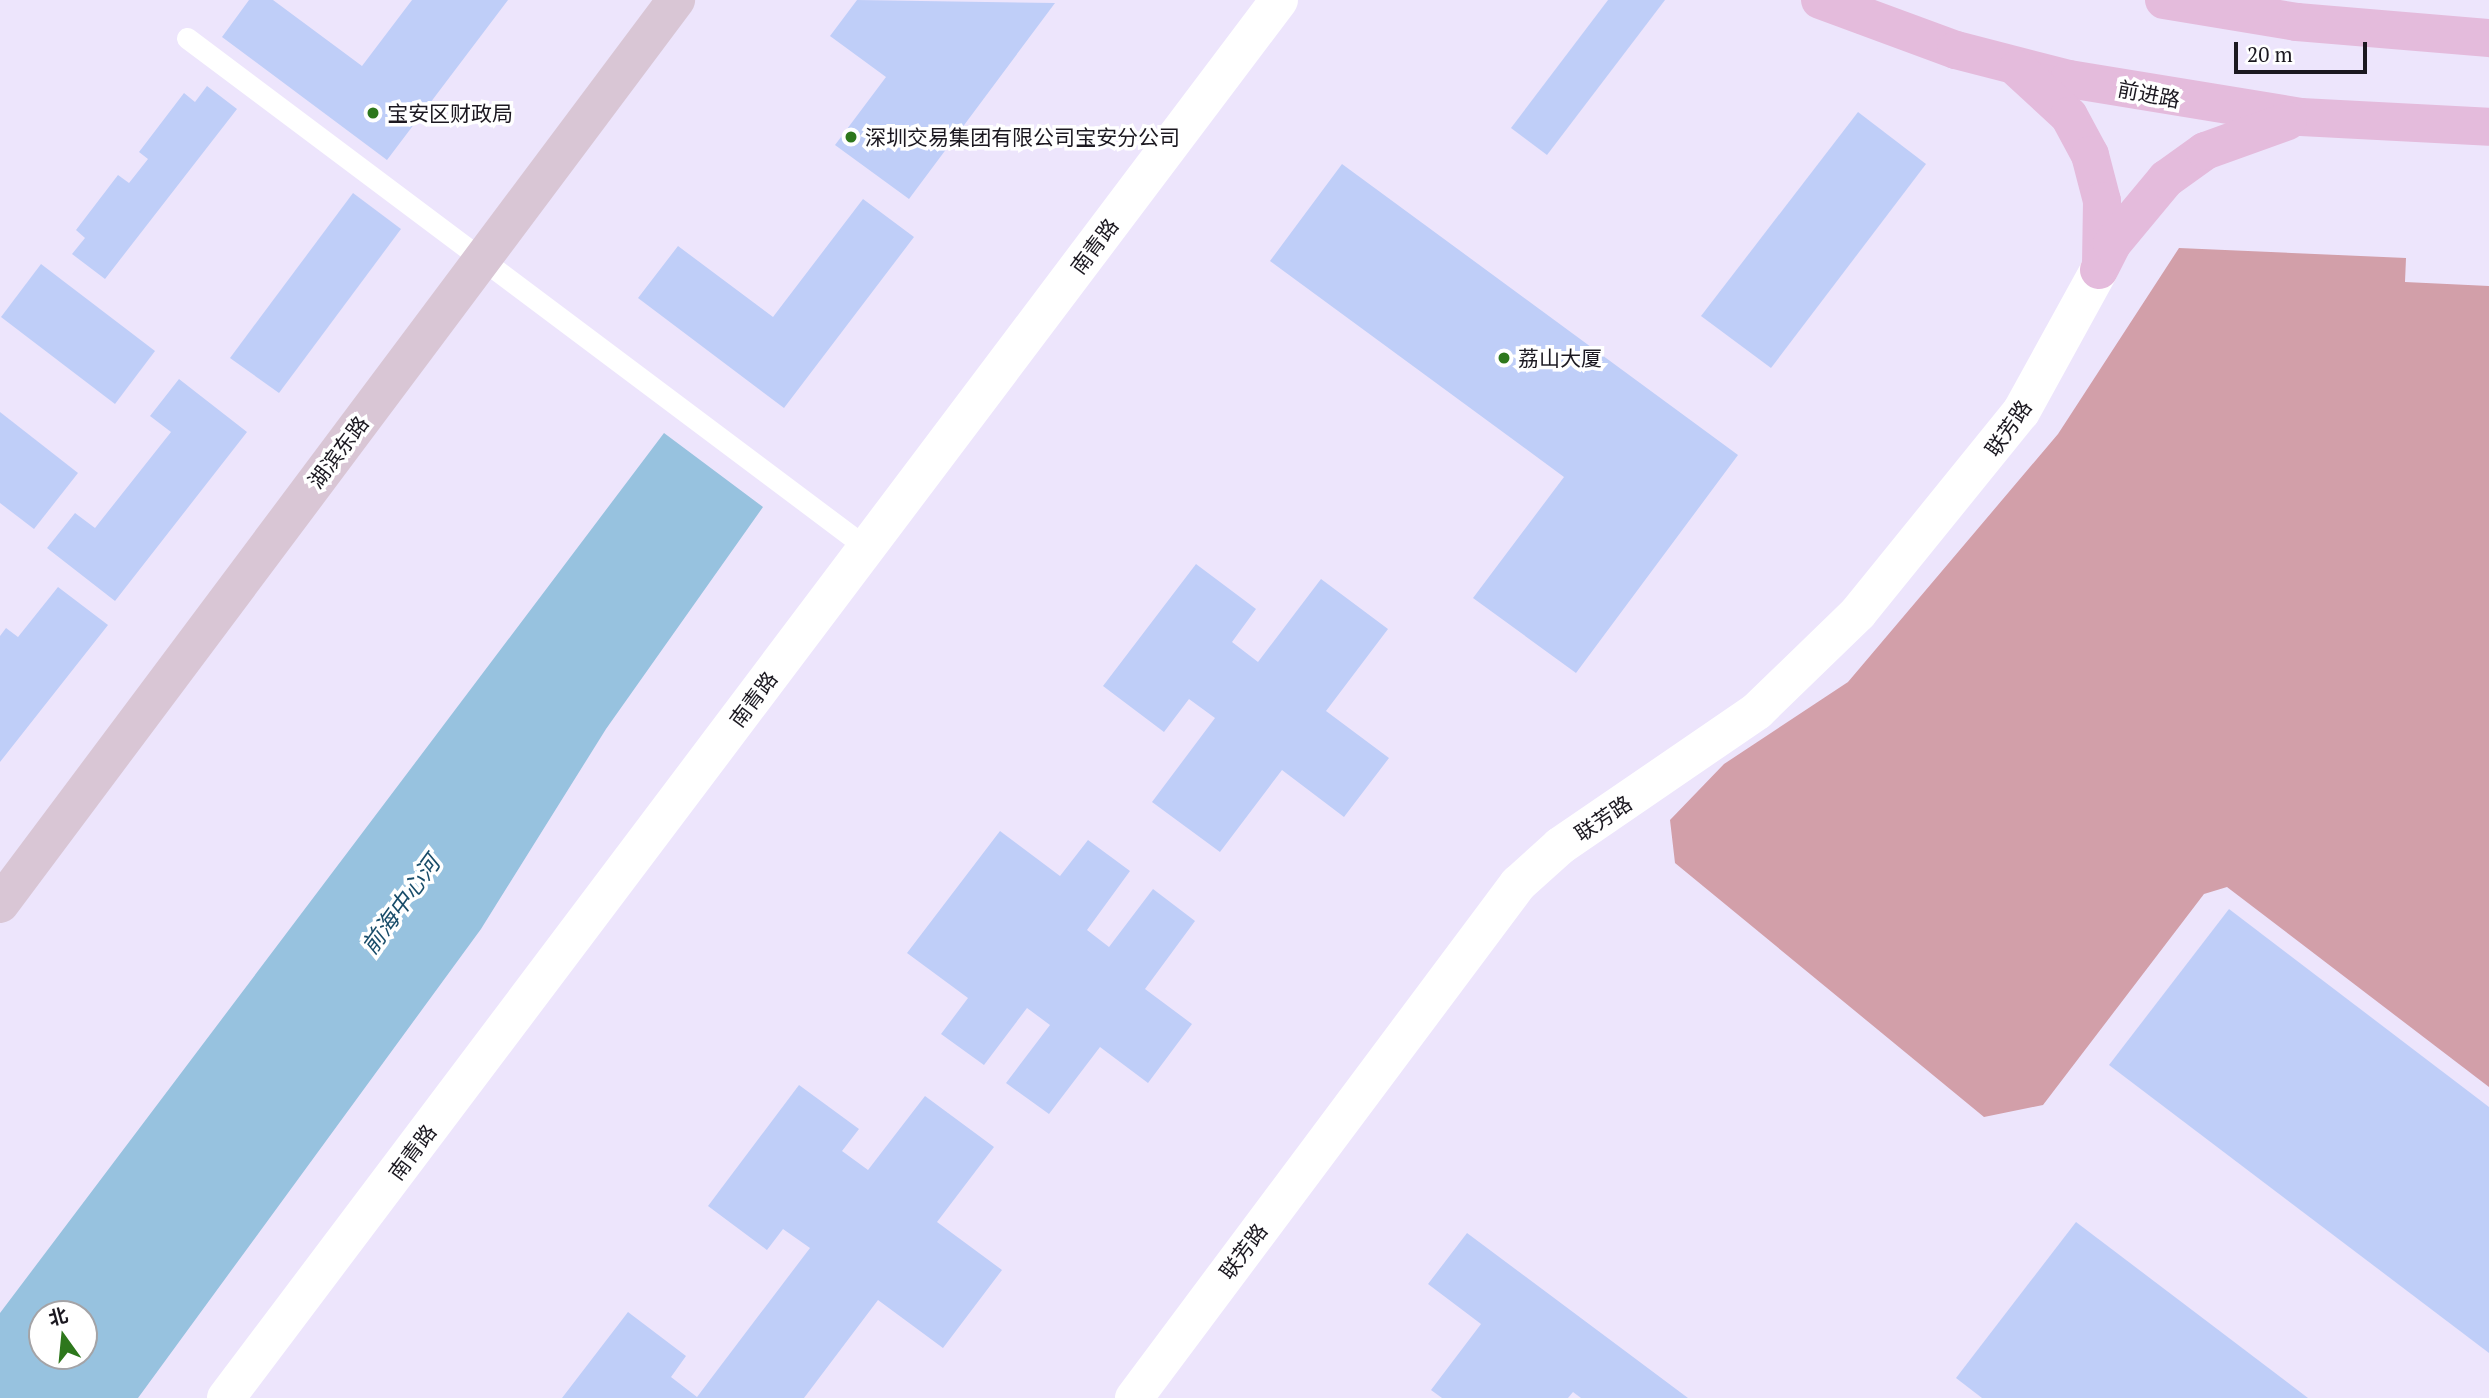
<!DOCTYPE html>
<html>
<head>
<meta charset="utf-8">
<style>
  body { margin:0 }
  #map { position:relative; width:2489px; height:1398px; overflow:hidden; background:#ede5fc; font-family:"PT Serif","Noto Sans SC",serif }
  div>[style] { position:absolute }
  .forest>* { inset:0; background:#d29fa9 }
  .water>* { inset:0; background:#97c2df }
  .building>* { inset:0; background:#bfcef8 }
  .service>* { height:21px; margin:-10.5px; padding:0 10.5px; transform-origin:10.5px; border-radius:10.5px; background:#fff }
  .minor>* { height:38px; margin:-19px; padding:0 19px; transform-origin:19px; border-radius:19px; background:#fff }
  .secondary>* { height:38px; margin:-19px; padding:0 19px; transform-origin:19px; border-radius:19px; background:#d9c6d5 }
  .primary>* { height:38px; margin:-19px; padding:0 19px; transform-origin:19px; border-radius:19px; background:#e4bbdc }
  .dots>* { width:19px; height:19px; translate:-50% -50%; box-sizing:border-box; border:4px solid #fff; border-radius:50% }
  span { translate:-50% -50%; white-space:nowrap; text-align:center; line-height:1.15; -webkit-text-stroke:7px #fff; paint-order:stroke }
  .street-label { font-size:21px; color:#1b1820 }
  .poi-label { font-size:21px; color:#1b1820 }
  .left { translate:0 -50%; text-align:left }
  .water-label { font-size:23px; color:#184c69; font-style:italic }
  .north { position:absolute; left:28px; top:1300px; width:70px; height:70px; box-sizing:border-box; background:#fff; border:2px solid #a4a3a6; border-radius:50%; rotate:345deg; font-size:19px; font-weight:700; line-height:28px; text-align:center; color:#1b1820 }
  .north::after { content:''; display:block; margin:auto; width:24px; height:32px; background:#2d771c; clip-path:polygon(50% 0,100% 100%,50% 72%,0 100%) }
  .scale { position:absolute; left:2234px; top:42px; width:133px; height:32px; box-sizing:border-box; border:4px solid #1b1820; border-top:0; padding-left:9px; font-size:21px; line-height:24px; white-space:nowrap; color:#1b1820; -webkit-text-stroke:5px #fff; paint-order:stroke }
</style>
</head>
<body>
<div id="map">
  <div class="forest">
    <i style="clip-path:polygon(2179px 248px,2406px 258px,2405px 282px,2489px 286px,2489px 1087px,2227px 887px,2204px 894px,2043px 1105px,1984px 1117px,1675px 863px,1670px 820px,1724px 764px,1848px 682px,2058px 434px)"></i>
  </div>
  <div class="water">
    <i style="clip-path:polygon(evenodd,664px 433px,763px 507px,606px 729px,481px 929px,138px 1398px,0 1398px,0 1313px,664px 433px,42px 1314px,84px 1314px,84px 1356px,42px 1356px,42px 1314px)"></i>
  </div>
  <div class="building">
    <i style="clip-path:polygon(249px 0,273px 0,362px 66px,412px 0,508px 0,387px 160px,222px 37px)"></i>
    <i style="clip-path:polygon(857px 0,1055px 3px,909px 199px,835px 145px,886px 77px,830px 36px)"></i>
    <i style="clip-path:polygon(1608px 0,1665px 0,1547px 155px,1511px 128px)"></i>
    <i style="clip-path:polygon(207px 86px,237px 109px,105px 279px,72px 254px,85px 238px,76px 230px,118px 175px,129px 183px,148px 159px,139px 152px,184px 93px,195px 102px)"></i>
    <i style="clip-path:polygon(1858px 112px,1926px 164px,1771px 368px,1701px 316px)"></i>
    <i style="clip-path:polygon(1342px 164px,1738px 455px,1576px 673px,1473px 598px,1564px 477px,1270px 261px)"></i>
    <i style="clip-path:polygon(353px 193px,401px 229px,279px 393px,230px 358px)"></i>
    <i style="clip-path:polygon(863px 199px,914px 237px,784px 408px,638px 298px,678px 246px,773px 317px)"></i>
    <i style="clip-path:polygon(41px 264px,155px 351px,115px 404px,1px 317px)"></i>
    <i style="clip-path:polygon(179px 379px,247px 432px,115px 601px,47px 548px,75px 513px,95px 528px,171px 432px,150px 416px)"></i>
    <i style="clip-path:polygon(0 412px,78px 473px,34px 529px,0 503px)"></i>
    <i style="clip-path:polygon(1196px 564px,1256px 609px,1232px 642px,1258px 662px,1321px 579px,1388px 629px,1326px 711px,1389px 758px,1344px 817px,1282px 770px,1220px 852px,1152px 802px,1215px 718px,1189px 699px,1164px 732px,1103px 686px)"></i>
    <i style="clip-path:polygon(58px 587px,108px 625px,0 762px,0 636px,6px 628px,18px 637px)"></i>
    <i style="clip-path:polygon(1000px 831px,1060px 876px,1088px 840px,1130px 871px,1087px 930px,1109px 947px,1153px 889px,1195px 921px,1145px 989px,1192px 1024px,1148px 1083px,1100px 1047px,1049px 1114px,1006px 1083px,1050px 1025px,1027px 1008px,984px 1065px,941px 1034px,968px 998px,907px 953px)"></i>
    <i style="clip-path:polygon(2229px 909px,2489px 1107px,2489px 1353px,2109px 1065px)"></i>
    <i style="clip-path:polygon(799px 1085px,859px 1129px,842px 1151px,868px 1170px,925px 1096px,994px 1147px,937px 1222px,1002px 1270px,943px 1348px,878px 1300px,804px 1398px,562px 1398px,628px 1312px,686px 1356px,671px 1377px,697px 1397px,753px 1323px,810px 1248px,783px 1229px,767px 1250px,708px 1206px)"></i>
    <i style="clip-path:polygon(2076px 1222px,2308px 1398px,1982px 1398px,1956px 1378px)"></i>
    <i style="clip-path:polygon(1467px 1233px,1688px 1398px,1581px 1398px,1573px 1392px,1568px 1398px,1442px 1398px,1431px 1390px,1481px 1324px,1428px 1284px)"></i>
  </div>
  <div class="service">
    <i style="left:187px;top:38px;width:850px;rotate:36.87deg"></i>
  </div>
  <div class="minor">
    <i style="left:226px;top:1398px;width:1750px;rotate:-53.01deg"></i>
    <i style="left:1134px;top:1398px;width:642px;rotate:-53.24deg"></i>
    <i style="left:1518px;top:884px;width:57px;rotate:-42.1deg"></i>
    <i style="left:1560px;top:846px;width:239px;rotate:-34.4deg"></i>
    <i style="left:1757px;top:711px;width:141px;rotate:-44.1deg"></i>
    <i style="left:1858px;top:613px;width:259px;rotate:-51deg"></i>
    <i style="left:2021px;top:412px;width:162px;rotate:-61.2deg"></i>
  </div>
  <div class="secondary">
    <i style="left:0;top:904px;width:1129px;rotate:-53.21deg"></i>
  </div>
  <div class="primary">
    <i style="left:1820px;top:0;width:145px;rotate:20.2deg"></i>
    <i style="left:1956px;top:50px;width:117px;rotate:14.4deg"></i>
    <i style="left:2069px;top:79px;width:235px;rotate:9.3deg"></i>
    <i style="left:2301px;top:117px;width:188px;rotate:3deg"></i>
    <i style="left:2164px;top:0;width:135px;rotate:9.4deg"></i>
    <i style="left:2297px;top:22px;width:193px;rotate:4.8deg"></i>
    <i style="left:2018px;top:69px;width:69px;rotate:42.7deg"></i>
    <i style="left:2069px;top:116px;width:44px;rotate:61.7deg"></i>
    <i style="left:2090px;top:155px;width:48px;rotate:75.4deg"></i>
    <i style="left:2102px;top:201px;width:61px;rotate:90.9deg"></i>
    <i style="left:2099px;top:270px;width:29px;rotate:-63deg"></i>
    <i style="left:2112px;top:244px;width:85px;rotate:-50.3deg"></i>
    <i style="left:2166px;top:179px;width:48px;rotate:-35.7deg"></i>
    <i style="left:2205px;top:151px;width:88px;rotate:-19.9deg"></i>
  </div>
  <div class="dots">
    <i style="left:373px;top:113px;background:#2d771c"></i>
    <i style="left:851px;top:137px;background:#2d771c"></i>
    <i style="left:1504px;top:358px;background:#2d771c"></i>
  </div>
  <div class="street-label">
    <span style="left:2149px;top:94px;rotate:11deg">前进路</span>
    <span style="left:1094px;top:246px;rotate:-53deg">南青路</span>
    <span style="left:2008px;top:428px;rotate:-55deg">联芳路</span>
    <span style="left:338px;top:452px;rotate:-53deg">湖滨东路</span>
    <span style="left:753px;top:699px;rotate:-53deg">南青路</span>
    <span style="left:1603px;top:818px;rotate:-34deg">联芳路</span>
    <span style="left:412px;top:1152px;rotate:-53deg">南青路</span>
    <span style="left:1243px;top:1251px;rotate:-53deg">联芳路</span>
  </div>
  <div class="poi-label">
    <span class="left" style="left:387px;top:113px">宝安区财政局</span>
    <span class="left" style="left:865px;top:137px">深圳交易集团有限公司宝安分公司</span>
    <span class="left" style="left:1518px;top:358px">荔山大厦</span>
  </div>
  <div class="water-label">
    <span style="left:401px;top:905px;rotate:-54deg">前海中心河</span>
  </div>
  <div class="north">北</div>
  <div class="scale">20 m</div>
</div>
</body>
</html>
